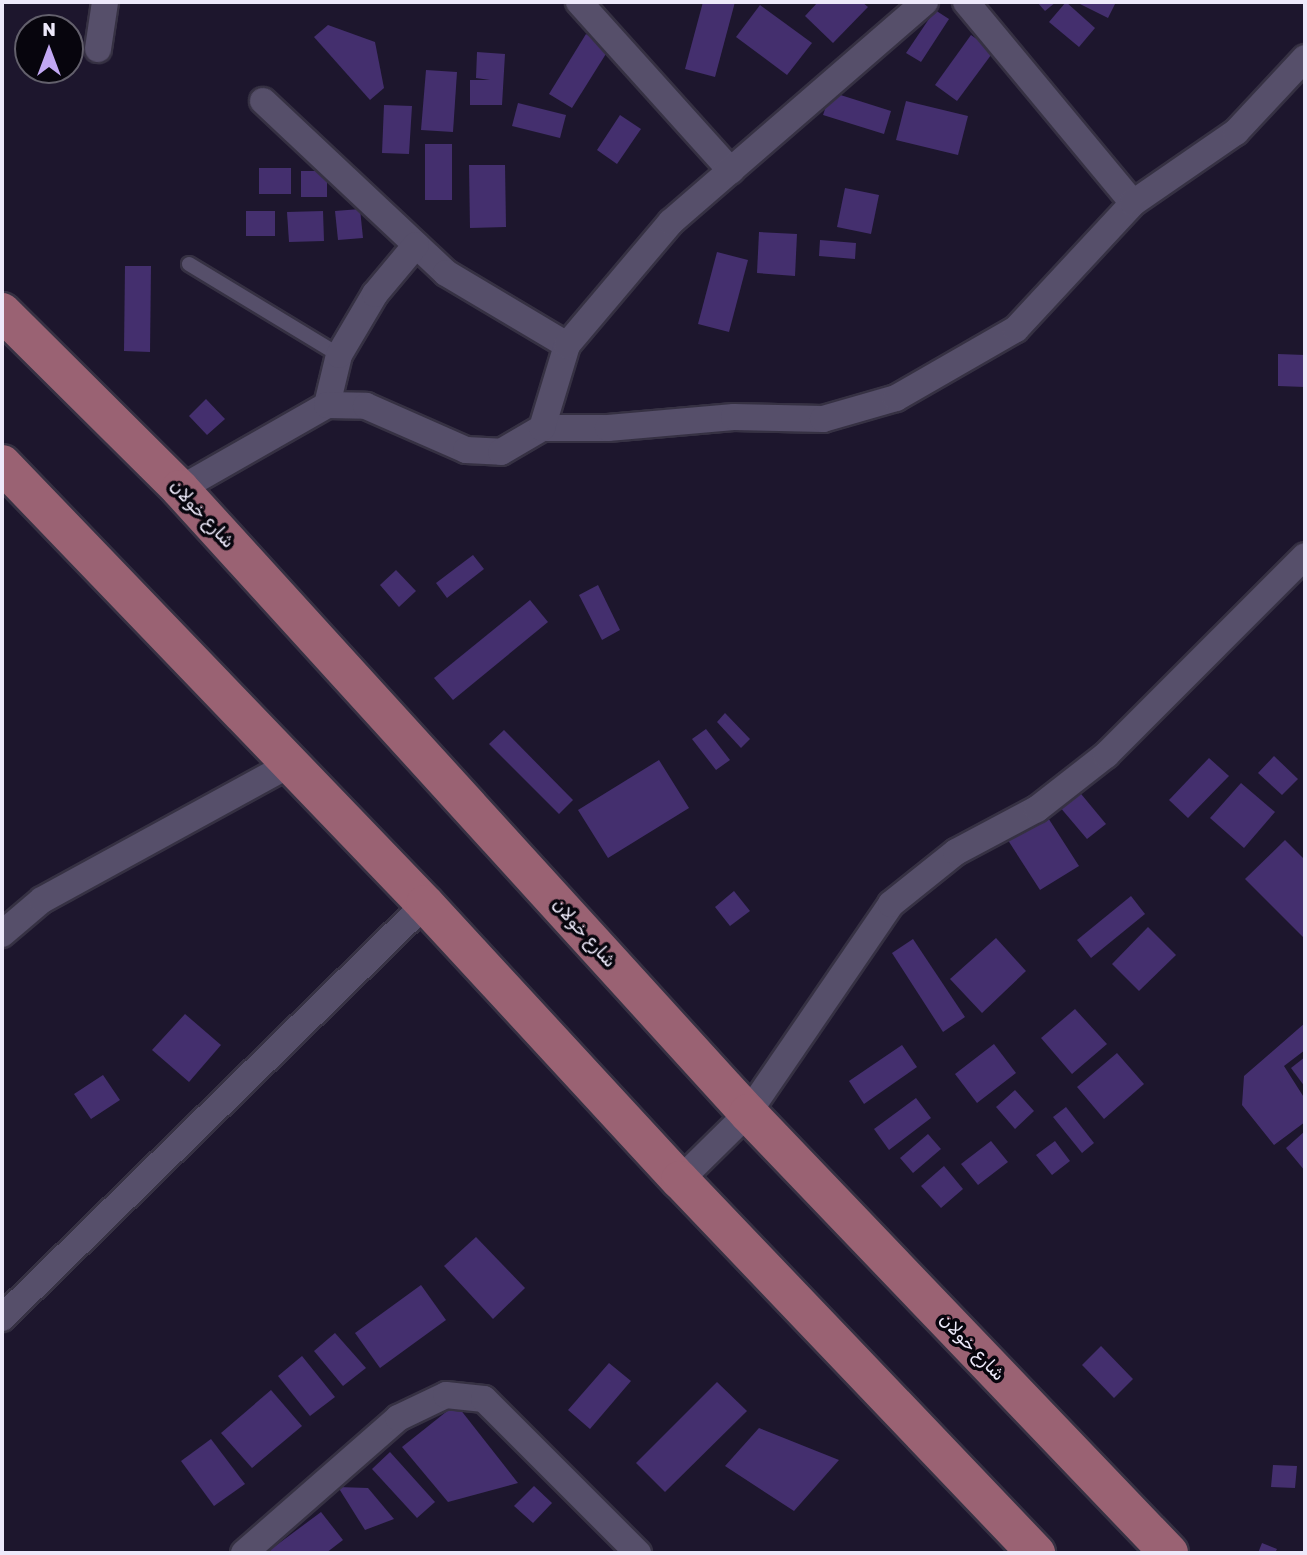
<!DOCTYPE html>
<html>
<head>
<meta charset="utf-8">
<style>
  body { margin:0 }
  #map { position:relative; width:1307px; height:1555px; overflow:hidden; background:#1d162d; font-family:Rubik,Cairo,sans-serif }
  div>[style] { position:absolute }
  .building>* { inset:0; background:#442f6e }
  .roads { filter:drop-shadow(2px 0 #363143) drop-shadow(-2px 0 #363143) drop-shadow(0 2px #363143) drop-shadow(0 -2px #363143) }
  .lane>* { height:14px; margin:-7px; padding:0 7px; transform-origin:7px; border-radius:7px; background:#564f6a }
  .street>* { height:26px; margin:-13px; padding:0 13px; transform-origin:13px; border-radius:13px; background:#564f6a }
  .primary>* { height:38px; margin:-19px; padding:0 19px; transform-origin:19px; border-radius:19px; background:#9a6273 }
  span { translate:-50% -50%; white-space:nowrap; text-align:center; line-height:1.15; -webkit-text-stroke:7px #07050d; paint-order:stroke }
  .street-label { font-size:18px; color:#ede9fa }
  .frame { position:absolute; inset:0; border:4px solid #ede9fa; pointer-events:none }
  .north { position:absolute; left:14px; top:14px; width:70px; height:70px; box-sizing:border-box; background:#07050d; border:2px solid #63606c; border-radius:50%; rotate:0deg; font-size:19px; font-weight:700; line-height:28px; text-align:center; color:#ede9fa }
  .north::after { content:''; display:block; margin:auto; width:24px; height:32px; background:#c2a8f3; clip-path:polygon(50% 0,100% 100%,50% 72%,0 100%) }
</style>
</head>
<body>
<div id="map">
  <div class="building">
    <i style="clip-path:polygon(703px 2px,735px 2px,715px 77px,685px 69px)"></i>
    <i style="clip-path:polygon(818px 2px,862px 2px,868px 7px,833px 43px,805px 16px)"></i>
    <i style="clip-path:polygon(1037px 2px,1056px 2px,1045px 11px)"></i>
    <i style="clip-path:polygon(1066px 2px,1095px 28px,1079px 47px,1049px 22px)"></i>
    <i style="clip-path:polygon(1076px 2px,1116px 2px,1108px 18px)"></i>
    <i style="clip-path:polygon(760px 5px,812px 43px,787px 75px,736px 37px)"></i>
    <i style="clip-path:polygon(935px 10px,949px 19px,921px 62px,906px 53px)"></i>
    <i style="clip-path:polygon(328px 25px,375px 42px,384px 88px,370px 100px,314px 37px)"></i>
    <i style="clip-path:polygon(586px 34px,609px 49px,572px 108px,549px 94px)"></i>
    <i style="clip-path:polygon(971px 35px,994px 51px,957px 101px,935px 85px)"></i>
    <i style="clip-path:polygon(477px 52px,505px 54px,502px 105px,470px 105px,470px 80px,490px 80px,476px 78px)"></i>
    <i style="clip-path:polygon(426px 70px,457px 72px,453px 132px,421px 130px)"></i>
    <i style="clip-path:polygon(831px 92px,891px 111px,884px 134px,823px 115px)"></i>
    <i style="clip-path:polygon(906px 101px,968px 116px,958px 155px,896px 140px)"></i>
    <i style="clip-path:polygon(518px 103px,566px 115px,560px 138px,512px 126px)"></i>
    <i style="clip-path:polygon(384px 105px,412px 106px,409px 154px,382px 153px)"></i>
    <i style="clip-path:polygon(620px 115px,641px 129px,617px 164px,597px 150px)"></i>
    <i style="clip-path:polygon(425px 144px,452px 144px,452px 200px,425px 200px)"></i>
    <i style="clip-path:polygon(469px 165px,505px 165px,506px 227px,470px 228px)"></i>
    <i style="clip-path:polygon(259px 168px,291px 168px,291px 194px,259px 194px)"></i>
    <i style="clip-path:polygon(301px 171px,327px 171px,327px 197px,301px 197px)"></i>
    <i style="clip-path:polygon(845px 188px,879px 195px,871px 234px,837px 227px)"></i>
    <i style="clip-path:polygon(360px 209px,363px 238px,338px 240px,335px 211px)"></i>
    <i style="clip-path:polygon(246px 211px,275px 211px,275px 236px,246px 236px)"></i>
    <i style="clip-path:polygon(323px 211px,324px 241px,289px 242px,287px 212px)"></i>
    <i style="clip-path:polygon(759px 232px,797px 234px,795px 276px,757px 273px)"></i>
    <i style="clip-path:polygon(820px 240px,856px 243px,855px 259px,819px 256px)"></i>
    <i style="clip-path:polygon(717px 252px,748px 260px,729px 332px,698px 324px)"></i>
    <i style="clip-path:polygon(125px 266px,151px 266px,150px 352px,124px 351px)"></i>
    <i style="clip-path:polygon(1278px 354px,1305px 355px,1305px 387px,1278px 386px)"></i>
    <i style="clip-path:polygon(206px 399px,225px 419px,207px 435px,189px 416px)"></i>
    <i style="clip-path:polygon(473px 555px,484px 569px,447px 598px,436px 583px)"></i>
    <i style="clip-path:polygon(396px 570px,416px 591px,399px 607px,380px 585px)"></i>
    <i style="clip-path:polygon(598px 585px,620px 630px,602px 640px,579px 595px)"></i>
    <i style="clip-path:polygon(530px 600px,548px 622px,453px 700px,434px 678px)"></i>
    <i style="clip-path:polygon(725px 713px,750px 739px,741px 748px,717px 722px)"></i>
    <i style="clip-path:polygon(706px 729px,730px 760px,716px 770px,692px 739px)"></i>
    <i style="clip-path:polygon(504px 730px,573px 800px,559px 814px,489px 744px)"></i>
    <i style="clip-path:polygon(1274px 756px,1298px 779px,1282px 795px,1258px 773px)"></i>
    <i style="clip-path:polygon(1209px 758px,1229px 776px,1188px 818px,1169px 800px)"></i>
    <i style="clip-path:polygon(659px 760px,689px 808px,608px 858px,578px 810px)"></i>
    <i style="clip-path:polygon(1067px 777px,1106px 824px,1087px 839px,1048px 793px)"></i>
    <i style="clip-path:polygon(1241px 783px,1275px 812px,1244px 848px,1210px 818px)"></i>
    <i style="clip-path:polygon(1043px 810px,1079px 866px,1040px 890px,1004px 834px)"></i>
    <i style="clip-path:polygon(1285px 840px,1305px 860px,1305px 939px,1245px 879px)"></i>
    <i style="clip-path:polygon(734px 891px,750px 911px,730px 926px,715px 907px)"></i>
    <i style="clip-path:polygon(1131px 896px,1145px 914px,1091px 958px,1077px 940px)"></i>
    <i style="clip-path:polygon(1148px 927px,1176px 955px,1139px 991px,1112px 964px)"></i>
    <i style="clip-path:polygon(996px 938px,1026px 971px,982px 1013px,950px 979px)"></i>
    <i style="clip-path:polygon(913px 939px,965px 1017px,943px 1032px,892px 953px)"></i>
    <i style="clip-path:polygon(1075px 1009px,1107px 1044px,1072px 1074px,1041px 1038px)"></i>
    <i style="clip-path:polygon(185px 1014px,221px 1045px,189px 1082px,152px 1050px)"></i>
    <i style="clip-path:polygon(1305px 1023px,1305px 1050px,1284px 1066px,1305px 1099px,1305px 1122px,1274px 1145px,1242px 1105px,1244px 1076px)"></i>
    <i style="clip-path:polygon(994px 1044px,1016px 1073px,977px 1103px,955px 1074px)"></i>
    <i style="clip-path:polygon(902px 1045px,917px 1067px,864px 1104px,849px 1081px)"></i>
    <i style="clip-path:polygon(1117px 1053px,1144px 1084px,1104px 1119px,1077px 1087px)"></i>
    <i style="clip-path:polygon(1305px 1057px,1305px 1087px,1291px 1068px)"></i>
    <i style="clip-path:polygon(103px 1075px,120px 1100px,91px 1119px,74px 1094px)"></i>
    <i style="clip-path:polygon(1015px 1090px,1034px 1111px,1015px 1129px,996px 1107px)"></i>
    <i style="clip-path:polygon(916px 1098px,931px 1118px,889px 1150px,874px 1129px)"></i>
    <i style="clip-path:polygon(1066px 1107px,1094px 1143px,1082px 1153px,1053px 1117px)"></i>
    <i style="clip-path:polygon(1305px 1131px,1305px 1171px,1286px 1148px)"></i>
    <i style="clip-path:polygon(928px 1134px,941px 1149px,913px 1173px,900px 1158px)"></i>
    <i style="clip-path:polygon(991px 1141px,1008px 1162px,978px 1185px,961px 1164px)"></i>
    <i style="clip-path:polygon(1055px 1141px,1070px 1161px,1052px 1175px,1036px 1155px)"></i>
    <i style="clip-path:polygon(944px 1166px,963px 1189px,941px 1208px,921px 1186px)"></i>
    <i style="clip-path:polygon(476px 1237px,525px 1288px,493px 1319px,444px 1266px)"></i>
    <i style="clip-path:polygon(421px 1285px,446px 1320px,380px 1368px,355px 1333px)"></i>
    <i style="clip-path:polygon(335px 1333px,366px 1368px,343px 1386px,314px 1351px)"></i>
    <i style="clip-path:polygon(1101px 1346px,1133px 1379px,1114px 1398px,1082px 1365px)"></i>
    <i style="clip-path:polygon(302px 1356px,335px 1397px,310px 1416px,278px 1376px)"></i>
    <i style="clip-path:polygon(609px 1363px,631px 1381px,590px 1429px,568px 1410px)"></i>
    <i style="clip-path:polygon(717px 1382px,747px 1411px,665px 1492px,636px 1463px)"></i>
    <i style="clip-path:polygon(271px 1390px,302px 1426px,252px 1468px,221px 1433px)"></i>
    <i style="clip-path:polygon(456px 1404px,518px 1483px,448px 1502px,402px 1447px)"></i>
    <i style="clip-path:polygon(759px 1428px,839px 1460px,794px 1511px,725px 1466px)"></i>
    <i style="clip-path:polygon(211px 1439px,245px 1484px,214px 1506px,181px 1461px)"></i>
    <i style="clip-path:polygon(390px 1452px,435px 1502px,417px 1518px,372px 1469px)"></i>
    <i style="clip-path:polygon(1273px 1465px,1297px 1466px,1295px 1488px,1271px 1487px)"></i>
    <i style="clip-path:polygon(534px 1486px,552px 1503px,533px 1523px,514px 1506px)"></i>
    <i style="clip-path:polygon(338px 1487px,368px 1488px,394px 1519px,365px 1530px)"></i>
    <i style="clip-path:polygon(321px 1512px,343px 1540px,326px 1553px,273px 1553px,270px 1550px)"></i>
    <i style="clip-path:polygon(1262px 1543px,1277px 1549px,1275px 1553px,1258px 1553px)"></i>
  </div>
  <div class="roads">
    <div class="lane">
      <i style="left:189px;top:264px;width:175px;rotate:31.2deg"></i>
    </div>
    <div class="street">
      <i style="left:579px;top:2px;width:227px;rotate:48deg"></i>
      <i style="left:966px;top:2px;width:261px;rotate:50.3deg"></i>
      <i style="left:98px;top:49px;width:48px;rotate:-81.5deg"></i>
      <i style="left:263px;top:101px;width:251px;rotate:43.2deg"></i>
      <i style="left:446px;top:273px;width:141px;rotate:30.8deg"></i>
      <i style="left:327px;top:405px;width:51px;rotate:-76.5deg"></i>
      <i style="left:339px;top:355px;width:71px;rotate:-59.5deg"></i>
      <i style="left:375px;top:294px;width:64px;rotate:-50.1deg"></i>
      <i style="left:542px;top:428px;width:66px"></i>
      <i style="left:608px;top:428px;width:126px;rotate:-5deg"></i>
      <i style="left:734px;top:417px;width:89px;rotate:1.3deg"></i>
      <i style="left:823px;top:419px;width:76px;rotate:-16deg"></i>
      <i style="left:896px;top:398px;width:138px;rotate:-29.9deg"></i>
      <i style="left:1016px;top:329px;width:172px;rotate:-47.1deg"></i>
      <i style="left:1133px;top:203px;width:125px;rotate:-34.6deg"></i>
      <i style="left:1236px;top:132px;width:101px;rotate:-47deg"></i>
      <i style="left:180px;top:489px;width:169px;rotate:-29.7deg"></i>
      <i style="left:327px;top:405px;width:39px;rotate:1deg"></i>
      <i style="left:366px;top:406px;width:109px;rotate:23.7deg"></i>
      <i style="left:466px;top:450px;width:35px;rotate:3deg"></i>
      <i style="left:501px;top:452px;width:48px;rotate:-30.3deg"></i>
      <i style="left:542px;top:428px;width:87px;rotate:-73.2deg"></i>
      <i style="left:567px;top:345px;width:161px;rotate:-49.8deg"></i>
      <i style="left:671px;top:222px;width:336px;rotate:-40.9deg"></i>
      <i style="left:2px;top:934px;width:52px;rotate:-40.4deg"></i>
      <i style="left:42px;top:900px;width:283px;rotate:-28.7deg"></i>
      <i style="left:680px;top:1180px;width:95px;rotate:-44.6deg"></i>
      <i style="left:748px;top:1113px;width:253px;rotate:-55.6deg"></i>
      <i style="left:891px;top:904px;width:83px;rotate:-38.7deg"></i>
      <i style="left:956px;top:852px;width:92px;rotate:-28deg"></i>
      <i style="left:1037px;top:809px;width:88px;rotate:-38deg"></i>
      <i style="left:1106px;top:755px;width:281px;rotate:-45deg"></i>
      <i style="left:2px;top:1318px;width:592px;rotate:-44.38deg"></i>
      <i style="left:244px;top:1553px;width:205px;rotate:-41.2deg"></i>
      <i style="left:398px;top:1418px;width:53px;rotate:-25.6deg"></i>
      <i style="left:446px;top:1395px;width:38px;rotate:6deg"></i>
      <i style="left:484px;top:1399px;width:218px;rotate:45deg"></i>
    </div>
    <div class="primary">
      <i style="left:2px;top:312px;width:251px;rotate:44.8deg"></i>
      <i style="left:180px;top:489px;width:844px;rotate:47.69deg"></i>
      <i style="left:748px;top:1113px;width:609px;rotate:46.26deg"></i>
      <i style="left:2px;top:464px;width:610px;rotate:46.13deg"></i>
      <i style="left:425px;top:904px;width:376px;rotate:47.3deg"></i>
      <i style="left:680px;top:1180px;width:516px;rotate:46.34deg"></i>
    </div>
  </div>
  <div class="street-label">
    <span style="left:202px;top:514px;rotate:47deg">شارع خولان</span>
    <span style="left:584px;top:933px;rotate:48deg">شارع خولان</span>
    <span style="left:972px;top:1347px;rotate:46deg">شارع خولان</span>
  </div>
  <div class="frame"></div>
  <div class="north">N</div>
</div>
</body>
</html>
